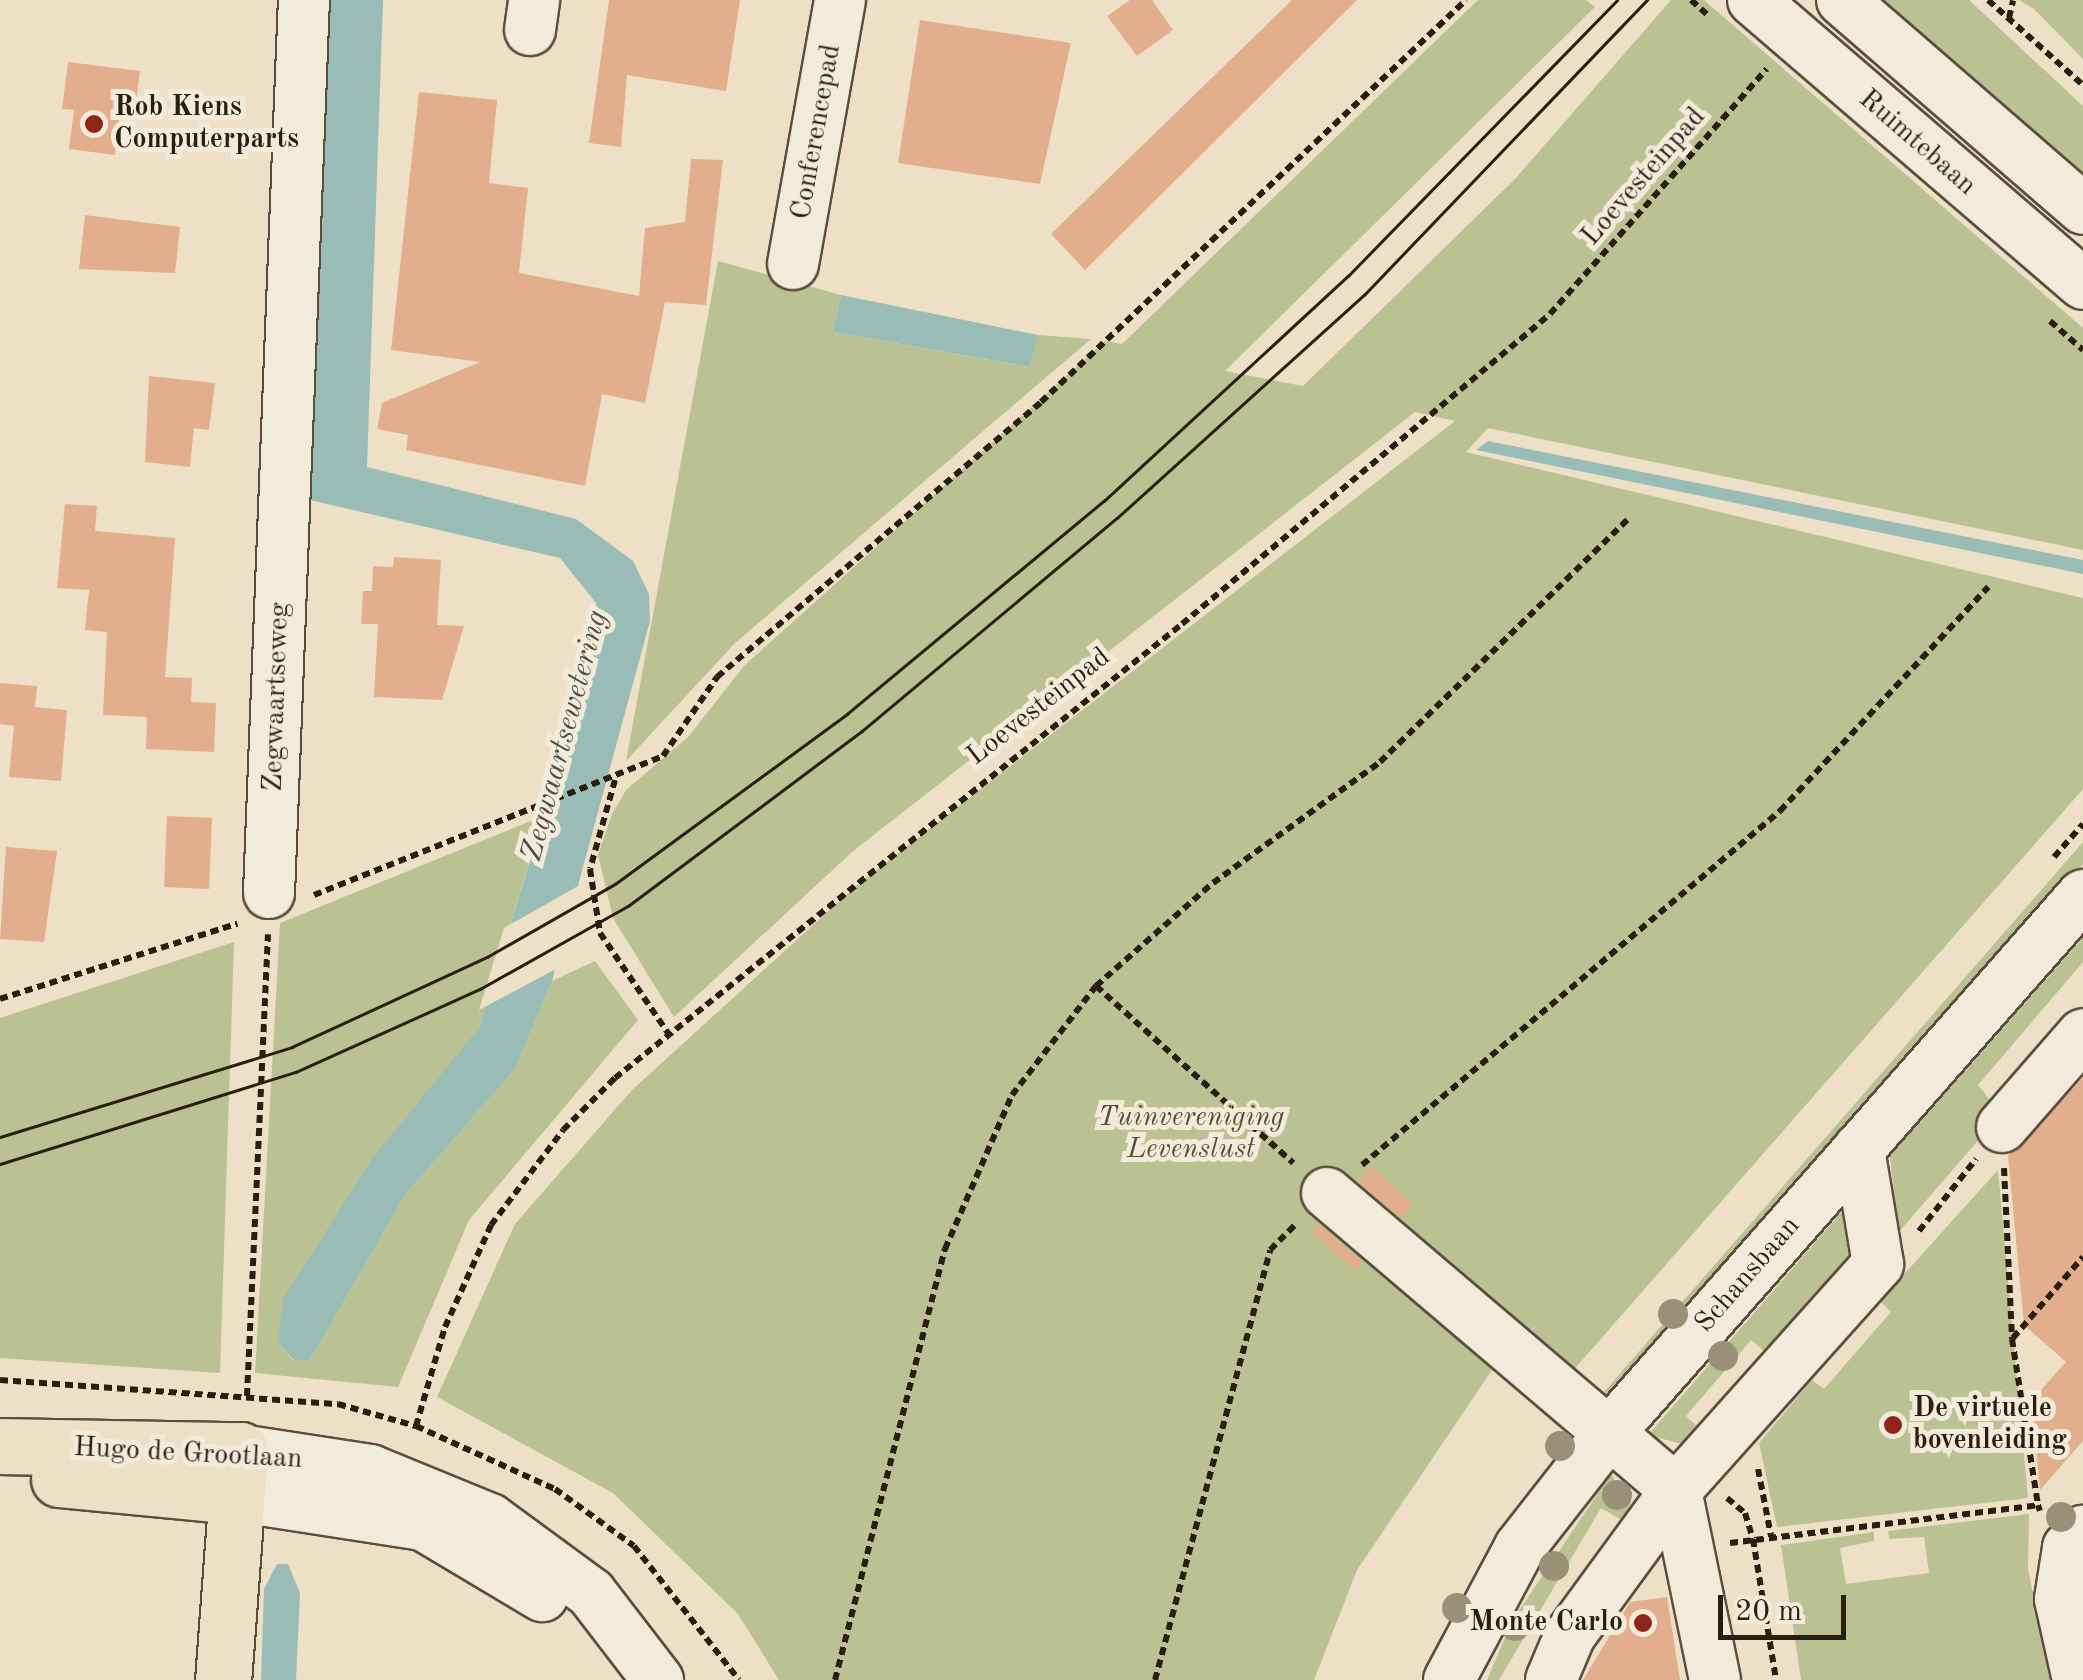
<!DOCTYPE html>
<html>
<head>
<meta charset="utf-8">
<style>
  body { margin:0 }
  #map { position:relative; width:2083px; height:1680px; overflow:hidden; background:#ede0c6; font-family:"Old Standard TT",serif }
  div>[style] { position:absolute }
  .green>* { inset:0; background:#bac293 }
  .water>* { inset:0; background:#99bdb6 }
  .pier>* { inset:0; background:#ede0c6 }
  .building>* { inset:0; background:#e3ae8d }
  .path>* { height:6px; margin-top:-3px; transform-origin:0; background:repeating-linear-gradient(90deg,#2a1e10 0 8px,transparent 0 13px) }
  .roads { filter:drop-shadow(2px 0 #5b4e3e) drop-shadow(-2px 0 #5b4e3e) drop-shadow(0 2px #5b4e3e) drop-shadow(0 -2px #5b4e3e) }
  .minor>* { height:50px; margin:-25px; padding:0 25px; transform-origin:25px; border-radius:25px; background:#f3ebda }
  .major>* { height:55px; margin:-27.5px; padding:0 27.5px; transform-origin:27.5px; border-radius:27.5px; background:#ede0c6 }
  .tram>* { height:2.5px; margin:-1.25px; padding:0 1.25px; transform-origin:1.25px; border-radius:1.25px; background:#2a1e10 }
  .trees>* { width:30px; height:30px; margin:-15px; border-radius:50%; background:#999077 }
  .dots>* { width:28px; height:28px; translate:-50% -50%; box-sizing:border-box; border:5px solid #f3ebda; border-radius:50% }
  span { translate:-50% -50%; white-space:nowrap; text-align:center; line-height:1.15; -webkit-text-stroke:10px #f3ebda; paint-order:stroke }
  .poi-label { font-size:28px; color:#2a1e10; font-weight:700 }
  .left { translate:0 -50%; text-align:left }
  .right { translate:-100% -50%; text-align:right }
  .street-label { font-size:28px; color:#2a1e10 }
  .park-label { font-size:28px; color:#554f37; font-style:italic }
  .water-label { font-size:30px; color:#4b4e42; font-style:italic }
  .scale { position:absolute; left:1718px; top:1595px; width:128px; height:45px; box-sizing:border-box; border:5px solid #2a1e10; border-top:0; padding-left:12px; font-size:30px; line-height:35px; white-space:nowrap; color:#2a1e10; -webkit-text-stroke:8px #f3ebda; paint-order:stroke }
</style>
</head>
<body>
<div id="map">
  <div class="green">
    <i style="clip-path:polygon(1478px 0,1586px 0,1595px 7px,1225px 371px,1303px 386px,1515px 179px,1671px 0,1704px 0,2083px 328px,2083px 550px,1488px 428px,1466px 452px,2083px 598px,2083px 789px,1570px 1374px,1528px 1337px,1536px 1325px,1496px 1364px,1357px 1570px,1314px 1680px,779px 1680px,738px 1614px,613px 1493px,437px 1397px,515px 1224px,632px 1090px,856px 886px,1455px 421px,1415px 412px,852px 852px,674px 1017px,613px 918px,598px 855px,612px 814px,626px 790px,688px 737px,744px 666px,1105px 341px,1122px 344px)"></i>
    <i style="clip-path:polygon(1871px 0,1969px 0,2083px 106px,2083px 195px)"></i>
    <i style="clip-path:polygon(2019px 0,2083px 0,2083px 59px,2034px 9px)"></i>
    <i style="clip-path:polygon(718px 261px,841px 295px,833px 332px,1028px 367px,1038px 335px,1091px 339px,735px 643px,626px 761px)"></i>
    <i style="clip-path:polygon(543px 816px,479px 1028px,278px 1343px,294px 1361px,310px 1360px,406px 1194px,515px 1069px,552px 981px,595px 961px,638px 1020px,469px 1220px,398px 1387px,255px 1373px,280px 923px)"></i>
    <i style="clip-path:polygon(2083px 842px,2083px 864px,1611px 1402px,1603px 1393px)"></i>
    <i style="clip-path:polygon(2083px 938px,2083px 962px,1978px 1085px,2001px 1114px,1898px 1233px,1890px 1156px)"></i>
    <i style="clip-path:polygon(234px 942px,220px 1373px,0 1358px,0 1018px)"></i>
    <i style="clip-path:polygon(1998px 1170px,2028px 1498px,1777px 1527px,1759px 1443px,1812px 1380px,1824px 1389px,1891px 1312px,1880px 1301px)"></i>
    <i style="clip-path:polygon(1858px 1193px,1863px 1252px,1770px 1356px,1751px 1340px,1686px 1416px,1704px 1433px,1689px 1446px,1648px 1435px)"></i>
    <i style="clip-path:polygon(1611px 1474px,1631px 1503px,1622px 1520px,1601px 1508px,1499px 1680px,1487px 1680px,1512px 1621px)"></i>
    <i style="clip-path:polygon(2029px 1514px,2028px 1569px,2051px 1680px,1801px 1680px,1781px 1545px,1874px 1532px,1874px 1541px,1840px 1548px,1846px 1584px,1929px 1573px,1924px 1537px,1889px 1539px,1888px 1531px)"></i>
  </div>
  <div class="water">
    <i style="clip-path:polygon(329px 0,383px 0,367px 467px,576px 519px,633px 561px,649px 594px,650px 621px,552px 981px,515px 1069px,406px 1194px,310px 1360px,295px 1361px,278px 1343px,283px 1299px,374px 1156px,479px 1028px,601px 627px,596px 603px,560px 558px,310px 500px)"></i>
    <i style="clip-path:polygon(841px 295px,1038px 335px,1029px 367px,833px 332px)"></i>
    <i style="clip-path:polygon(1488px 441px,2083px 560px,2083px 574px,1476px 450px)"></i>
    <i style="clip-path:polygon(277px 1564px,288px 1564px,300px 1593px,296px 1680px,261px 1680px,264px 1589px)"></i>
  </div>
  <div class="pier">
    <i style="clip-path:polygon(578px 886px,560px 967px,479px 1010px,504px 928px)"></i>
  </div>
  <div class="building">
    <i style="clip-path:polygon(609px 0,740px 0,726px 91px,627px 75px,621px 147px,589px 143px)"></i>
    <i style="clip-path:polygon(1130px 0,1152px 0,1173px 30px,1137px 56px,1107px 16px)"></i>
    <i style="clip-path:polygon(1292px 0,1357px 0,1085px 270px,1051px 234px)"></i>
    <i style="clip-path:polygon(920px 20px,1071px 43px,1040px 184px,898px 163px)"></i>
    <i style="clip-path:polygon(68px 62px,140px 71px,134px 117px,119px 116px,115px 155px,69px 149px,74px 110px,62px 109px)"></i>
    <i style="clip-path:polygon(419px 92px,497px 100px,489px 183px,528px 188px,519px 273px,639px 296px,645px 228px,685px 222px,691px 159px,723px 160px,706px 305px,665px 302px,645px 403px,602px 394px,585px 486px,406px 450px,408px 435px,377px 429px,382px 403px,480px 362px,391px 350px)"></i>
    <i style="clip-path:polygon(85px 215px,180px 227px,175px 273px,79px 269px)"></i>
    <i style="clip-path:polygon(149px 376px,215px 383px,209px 430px,194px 428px,190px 467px,145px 462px)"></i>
    <i style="clip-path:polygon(65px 504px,97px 506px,95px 531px,175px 538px,165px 677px,192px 678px,191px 702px,216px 703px,214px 752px,146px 749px,147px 717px,103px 715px,107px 632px,85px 630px,89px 590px,57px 588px)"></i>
    <i style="clip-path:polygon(394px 557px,441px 560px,437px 625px,464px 626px,442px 700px,374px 697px,378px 624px,361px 624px,363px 591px,372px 591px,373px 566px,393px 567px)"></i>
    <i style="clip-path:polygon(0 683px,37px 686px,35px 707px,67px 710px,61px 781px,9px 777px,14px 726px,0 724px)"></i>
    <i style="clip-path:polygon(167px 816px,212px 818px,209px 889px,164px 887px)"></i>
    <i style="clip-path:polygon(6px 847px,57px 851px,44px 942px,0 939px)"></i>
    <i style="clip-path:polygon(2083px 1078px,2083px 1441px,2040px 1490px,2032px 1400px,2066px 1362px,2024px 1325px,2008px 1156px)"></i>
    <i style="clip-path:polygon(1372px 1167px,1413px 1204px,1401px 1218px,1358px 1182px)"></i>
    <i style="clip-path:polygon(1319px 1224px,1363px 1262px,1356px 1270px,1312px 1233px)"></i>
    <i style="clip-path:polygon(1667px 1597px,1680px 1680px,1583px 1680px,1630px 1602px)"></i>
  </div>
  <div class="path">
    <i style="left:1691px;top:0;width:24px;rotate:42deg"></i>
    <i style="left:1988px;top:0;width:127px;rotate:41.8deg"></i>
    <i style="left:2009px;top:18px;width:18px;rotate:-77deg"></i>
    <i style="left:2050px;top:321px;width:44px;rotate:41.3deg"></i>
    <i style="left:615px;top:780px;width:92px;rotate:105.7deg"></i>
    <i style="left:590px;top:869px;width:65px;rotate:81.1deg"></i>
    <i style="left:600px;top:933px;width:125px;rotate:55.8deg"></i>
    <i style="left:2054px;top:857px;width:44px;rotate:-48.7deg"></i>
    <i style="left:314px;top:895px;width:376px;rotate:-21.7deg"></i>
    <i style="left:663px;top:756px;width:96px;rotate:-55.6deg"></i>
    <i style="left:717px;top:677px;width:425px;rotate:-40.3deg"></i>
    <i style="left:1041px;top:402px;width:585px;rotate:-43.41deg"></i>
    <i style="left:1096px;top:986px;width:265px;rotate:41.9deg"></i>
    <i style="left:0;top:999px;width:249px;rotate:-17.6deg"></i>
    <i style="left:1362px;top:1165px;width:548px;rotate:-40.26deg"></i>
    <i style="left:1780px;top:811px;width:306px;rotate:-47.1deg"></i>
    <i style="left:2004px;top:1168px;width:171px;rotate:87.3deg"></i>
    <i style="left:2012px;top:1339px;width:168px;rotate:81.1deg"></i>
    <i style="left:1919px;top:1231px;width:92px;rotate:-51.6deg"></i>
    <i style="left:2013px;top:1338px;width:107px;rotate:-49.2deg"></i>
    <i style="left:0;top:1380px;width:339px;rotate:4.1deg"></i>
    <i style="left:338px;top:1404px;width:81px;rotate:15.8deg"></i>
    <i style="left:416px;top:1426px;width:153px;rotate:24.4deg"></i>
    <i style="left:555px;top:1489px;width:97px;rotate:35.8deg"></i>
    <i style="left:634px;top:1546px;width:170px;rotate:51.9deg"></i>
    <i style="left:247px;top:1396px;width:462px;rotate:-87.4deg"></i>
    <i style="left:416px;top:1426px;width:103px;rotate:-73.7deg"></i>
    <i style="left:445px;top:1327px;width:112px;rotate:-65.7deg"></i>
    <i style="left:491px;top:1225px;width:119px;rotate:-52.8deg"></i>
    <i style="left:563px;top:1130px;width:74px;rotate:-45deg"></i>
    <i style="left:615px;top:1078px;width:726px;rotate:-38.68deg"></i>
    <i style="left:1182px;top:624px;width:481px;rotate:-40.1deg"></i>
    <i style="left:1550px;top:314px;width:327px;rotate:-48.5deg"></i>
    <i style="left:1758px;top:1469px;width:68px;rotate:79deg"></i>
    <i style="left:1727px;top:1498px;width:23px;rotate:40deg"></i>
    <i style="left:1745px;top:1513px;width:27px;rotate:73deg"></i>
    <i style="left:1753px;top:1539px;width:143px;rotate:80.7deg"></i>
    <i style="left:1730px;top:1543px;width:310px;rotate:-7deg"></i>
    <i style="left:2038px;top:1505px;width:6px;rotate:72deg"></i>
    <i style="left:835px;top:1680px;width:445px;rotate:-75.7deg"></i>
    <i style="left:945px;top:1249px;width:168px;rotate:-66.5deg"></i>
    <i style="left:1012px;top:1095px;width:138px;rotate:-52.4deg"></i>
    <i style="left:1096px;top:986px;width:156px;rotate:-41.4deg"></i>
    <i style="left:1213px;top:883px;width:206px;rotate:-35.9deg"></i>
    <i style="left:1380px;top:762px;width:346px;rotate:-44.4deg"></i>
    <i style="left:1155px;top:1680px;width:445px;rotate:-75deg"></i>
    <i style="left:1270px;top:1250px;width:38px;rotate:-45deg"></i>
  </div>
  <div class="roads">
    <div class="minor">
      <i style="left:1753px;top:0;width:435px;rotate:40.7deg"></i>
      <i style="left:1842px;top:0;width:319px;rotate:40.9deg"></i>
      <i style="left:530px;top:30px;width:30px;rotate:-82deg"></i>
      <i style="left:793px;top:264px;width:268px;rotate:-79.9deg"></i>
      <i style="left:269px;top:893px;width:894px;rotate:-87.76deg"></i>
      <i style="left:2002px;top:1127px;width:123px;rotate:-48.9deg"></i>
      <i style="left:1327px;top:1193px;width:458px;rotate:40.4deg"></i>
      <i style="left:1676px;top:1490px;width:194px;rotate:78.4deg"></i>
      <i style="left:240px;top:1450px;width:132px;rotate:8.7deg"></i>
      <i style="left:370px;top:1470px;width:130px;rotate:22.2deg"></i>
      <i style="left:490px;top:1519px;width:125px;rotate:36.2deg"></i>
      <i style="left:591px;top:1593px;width:110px;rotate:52.4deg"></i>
      <i style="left:235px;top:1496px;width:190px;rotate:8.8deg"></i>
      <i style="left:423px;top:1525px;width:139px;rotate:30.8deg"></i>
      <i style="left:1449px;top:1680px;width:151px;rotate:-61.9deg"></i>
      <i style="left:1520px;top:1547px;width:145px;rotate:-52deg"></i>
      <i style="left:1609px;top:1433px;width:717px;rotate:-48.62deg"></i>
      <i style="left:1551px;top:1680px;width:49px;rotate:-67.1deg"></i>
      <i style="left:1570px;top:1635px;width:180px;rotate:-53.8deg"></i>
      <i style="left:1676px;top:1490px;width:303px;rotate:-48.2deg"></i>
      <i style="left:1878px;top:1264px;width:117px;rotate:-99.4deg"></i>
      <i style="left:2078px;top:1680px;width:83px;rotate:-102.5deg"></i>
      <i style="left:2060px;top:1599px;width:52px;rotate:-81.1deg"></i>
      <i style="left:2068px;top:1548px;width:23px;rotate:-49deg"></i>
    </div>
    <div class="major">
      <i style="left:0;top:1446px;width:240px;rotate:1deg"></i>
      <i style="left:240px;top:1450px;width:231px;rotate:94.2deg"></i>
      <i style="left:59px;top:1479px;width:177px;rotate:5.5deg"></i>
    </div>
  </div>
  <div class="tram">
    <i style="left:0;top:1137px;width:306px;rotate:-17.1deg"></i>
    <i style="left:292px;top:1047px;width:215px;rotate:-24.8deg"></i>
    <i style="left:487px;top:957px;width:147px;rotate:-29.7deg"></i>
    <i style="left:615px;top:884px;width:288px;rotate:-36.2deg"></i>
    <i style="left:847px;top:714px;width:334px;rotate:-39.7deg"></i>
    <i style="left:1104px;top:501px;width:332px;rotate:-42.7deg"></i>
    <i style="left:1348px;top:276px;width:385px;rotate:-45.7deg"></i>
    <i style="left:0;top:1164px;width:310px;rotate:-17.3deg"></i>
    <i style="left:296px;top:1072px;width:202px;rotate:-24.3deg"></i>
    <i style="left:480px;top:989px;width:170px;rotate:-29.3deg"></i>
    <i style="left:628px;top:906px;width:292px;rotate:-36.8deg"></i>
    <i style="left:862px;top:731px;width:332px;rotate:-39.9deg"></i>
    <i style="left:1117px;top:518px;width:333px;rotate:-42.1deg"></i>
    <i style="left:1364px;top:295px;width:409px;rotate:-46.2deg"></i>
  </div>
  <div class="trees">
    <i style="left:1673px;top:1314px"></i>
    <i style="left:1723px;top:1356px"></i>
    <i style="left:1560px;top:1446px"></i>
    <i style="left:1617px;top:1495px"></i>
    <i style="left:2061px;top:1517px"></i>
    <i style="left:1554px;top:1566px"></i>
    <i style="left:1457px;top:1608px"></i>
    <i style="left:1515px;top:1626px"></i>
  </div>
  <div class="dots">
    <i style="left:94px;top:124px;background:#8f2418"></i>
    <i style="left:1893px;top:1425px;background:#8f2418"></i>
    <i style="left:1643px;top:1623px;background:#8f2418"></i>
  </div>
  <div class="poi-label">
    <span class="left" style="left:114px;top:124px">Rob Kiens<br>Computerparts</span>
    <span class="left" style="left:1913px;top:1425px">De virtuele<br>bovenleiding</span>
    <span class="right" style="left:1623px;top:1623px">Monte Carlo</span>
  </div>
  <div class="street-label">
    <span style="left:817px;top:132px;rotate:-80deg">Conferencepad</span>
    <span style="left:1917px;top:143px;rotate:41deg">Ruimtebaan</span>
    <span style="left:1644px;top:177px;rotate:-49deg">Loevesteinpad</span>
    <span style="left:277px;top:697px;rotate:-88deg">Zegwaartseweg</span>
    <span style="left:1039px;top:707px;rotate:-38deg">Loevesteinpad</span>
    <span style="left:1748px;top:1275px;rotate:-49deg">Schansbaan</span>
    <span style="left:188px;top:1454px;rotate:3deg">Hugo de Grootlaan</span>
  </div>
  <div class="park-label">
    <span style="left:1191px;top:1134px">Tuinvereniging<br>Levenslust</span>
  </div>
  <div class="water-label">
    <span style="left:565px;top:736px;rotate:-75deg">Zegwaartsewetering</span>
  </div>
  <div class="scale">20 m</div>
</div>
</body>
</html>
